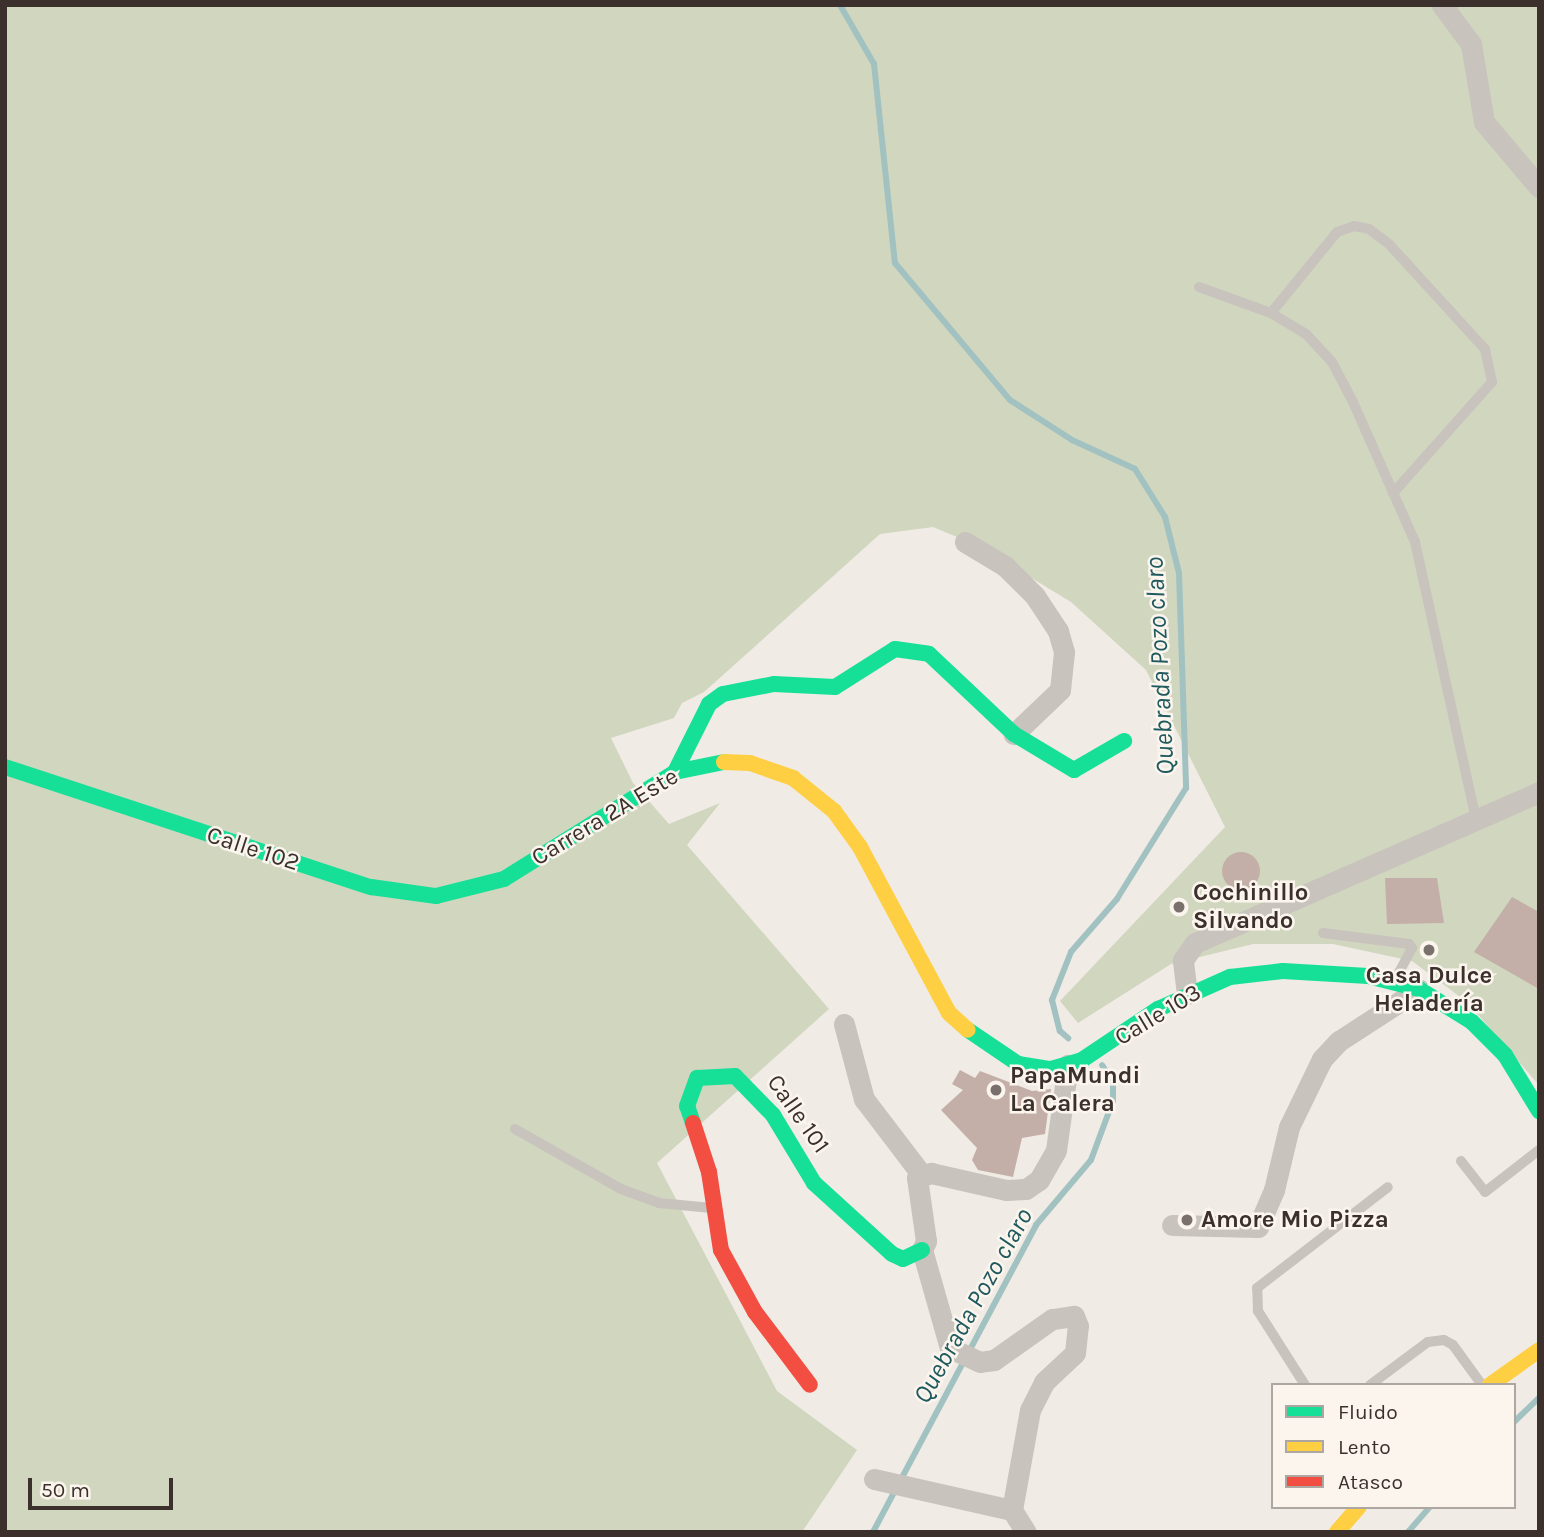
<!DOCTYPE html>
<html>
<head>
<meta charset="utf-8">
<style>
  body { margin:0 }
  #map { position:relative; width:1544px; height:1537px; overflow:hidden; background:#f0ebe5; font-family:Karla,sans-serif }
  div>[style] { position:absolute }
  .green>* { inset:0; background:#d1d6bf }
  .stream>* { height:6px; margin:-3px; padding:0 3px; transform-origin:3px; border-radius:3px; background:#a1c2c1 }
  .building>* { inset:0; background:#c3afa7 }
  .round { border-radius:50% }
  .lane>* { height:10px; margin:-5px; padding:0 5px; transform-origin:5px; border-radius:5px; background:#c9c3be }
  .street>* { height:21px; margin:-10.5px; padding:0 10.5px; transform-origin:10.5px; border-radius:10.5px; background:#c9c3be }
  .fast>* { height:16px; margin:-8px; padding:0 8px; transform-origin:8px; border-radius:8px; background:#16e098 }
  .slow>* { height:16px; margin:-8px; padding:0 8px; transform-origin:8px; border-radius:8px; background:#ffcf43 }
  .jam>* { height:16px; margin:-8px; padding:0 8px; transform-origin:8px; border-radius:8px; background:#f24e42 }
  .dots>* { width:19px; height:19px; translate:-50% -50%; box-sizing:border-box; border:4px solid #fbf5ee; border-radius:50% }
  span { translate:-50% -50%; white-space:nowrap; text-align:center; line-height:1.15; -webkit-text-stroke:5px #fbf5ee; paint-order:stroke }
  .street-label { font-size:24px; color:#3b302b }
  .poi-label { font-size:24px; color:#3b302b; font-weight:700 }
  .left { translate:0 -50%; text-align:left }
  .water-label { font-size:26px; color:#1f5a5e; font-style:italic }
  .frame { position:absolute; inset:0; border:7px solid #3b302b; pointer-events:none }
  .legend { position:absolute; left:1271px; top:1383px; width:245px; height:126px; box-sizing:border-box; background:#fbf5ee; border:2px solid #aea6a0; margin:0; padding:9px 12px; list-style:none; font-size:21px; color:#3b302b }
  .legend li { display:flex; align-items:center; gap:14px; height:35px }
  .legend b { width:35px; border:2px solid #aea6a0 }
  .scale { position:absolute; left:28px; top:1478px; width:145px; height:32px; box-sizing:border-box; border:4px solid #3b302b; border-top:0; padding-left:9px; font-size:21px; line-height:24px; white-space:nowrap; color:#3b302b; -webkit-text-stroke:5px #fbf5ee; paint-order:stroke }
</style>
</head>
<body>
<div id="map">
  <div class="green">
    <i style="clip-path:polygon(5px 5px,1539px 5px,1539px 1085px,1467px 1002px,1412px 961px,1333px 944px,1253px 944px,1171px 964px,1078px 1023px,1060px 1001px,1225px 827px,1146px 670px,1071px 602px,981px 547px,933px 527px,880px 534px,704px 692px,682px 703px,674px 718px,611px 738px,633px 783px,669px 824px,720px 803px,687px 845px,829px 1009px,657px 1163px,777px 1391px,857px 1450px,802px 1532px,5px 1532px)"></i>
  </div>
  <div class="stream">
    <i style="left:840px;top:5px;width:68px;rotate:60deg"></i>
    <i style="left:874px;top:64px;width:200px;rotate:84deg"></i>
    <i style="left:895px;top:263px;width:179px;rotate:50deg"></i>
    <i style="left:1010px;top:400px;width:74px;rotate:32.8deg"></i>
    <i style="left:1072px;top:440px;width:69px;rotate:24.7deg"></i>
    <i style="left:1135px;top:469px;width:57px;rotate:58deg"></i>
    <i style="left:1165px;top:517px;width:58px;rotate:76deg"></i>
    <i style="left:1179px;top:573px;width:215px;rotate:88.1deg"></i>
    <i style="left:1186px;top:788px;width:131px;rotate:121.9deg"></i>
    <i style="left:1117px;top:899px;width:70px;rotate:131deg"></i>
    <i style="left:1071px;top:952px;width:52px;rotate:111.6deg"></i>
    <i style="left:1052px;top:1000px;width:32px;rotate:76deg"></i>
    <i style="left:1060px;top:1031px;width:11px;rotate:41deg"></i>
    <i style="left:1514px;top:1422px;width:35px;rotate:-44deg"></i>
    <i style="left:873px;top:1532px;width:348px;rotate:-62deg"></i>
    <i style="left:1036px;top:1225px;width:85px;rotate:-49.8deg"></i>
    <i style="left:1091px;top:1160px;width:63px;rotate:-69.6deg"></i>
    <i style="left:1113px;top:1101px;width:19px;rotate:-90deg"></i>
    <i style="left:1113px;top:1082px;width:20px;rotate:-123deg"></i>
    <i style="left:1408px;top:1532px;width:33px;rotate:-49deg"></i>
  </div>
  <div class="building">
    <i class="round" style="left:1222px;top:852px;width:38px;height:38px"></i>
    <i style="clip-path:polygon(1385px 878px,1437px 878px,1444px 923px,1387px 924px)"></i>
    <i style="clip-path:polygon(1512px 897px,1539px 912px,1539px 989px,1474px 952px)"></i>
    <i style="clip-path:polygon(960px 1070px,975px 1078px,980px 1071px,1032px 1091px,1051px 1089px,1045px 1134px,1022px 1138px,1013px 1177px,978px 1170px,972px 1160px,977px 1148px,941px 1110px,963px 1090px,952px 1084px)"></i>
  </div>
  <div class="lane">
    <i style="left:1199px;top:287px;width:77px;rotate:19.9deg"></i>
    <i style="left:1271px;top:313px;width:41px;rotate:31deg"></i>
    <i style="left:1306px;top:334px;width:38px;rotate:47deg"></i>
    <i style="left:1332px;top:362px;width:45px;rotate:62.3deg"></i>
    <i style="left:1353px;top:402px;width:153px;rotate:66.1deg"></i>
    <i style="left:1415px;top:542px;width:285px;rotate:77.6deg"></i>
    <i style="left:1271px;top:313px;width:104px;rotate:-50.8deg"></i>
    <i style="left:1337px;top:232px;width:18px;rotate:-19deg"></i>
    <i style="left:1354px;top:226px;width:15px;rotate:11deg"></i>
    <i style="left:1369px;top:229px;width:25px;rotate:37deg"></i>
    <i style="left:1389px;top:244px;width:142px;rotate:47.6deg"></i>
    <i style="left:1485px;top:349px;width:34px;rotate:78deg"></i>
    <i style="left:1492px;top:382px;width:149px;rotate:131.7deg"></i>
    <i style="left:1323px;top:933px;width:87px;rotate:7.3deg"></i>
    <i style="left:1409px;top:944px;width:5px;rotate:53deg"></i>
    <i style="left:1412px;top:948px;width:34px;rotate:118deg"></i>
    <i style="left:515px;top:1129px;width:122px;rotate:29.5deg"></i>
    <i style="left:621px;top:1189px;width:40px;rotate:20.2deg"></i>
    <i style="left:659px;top:1203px;width:53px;rotate:5.4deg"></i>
    <i style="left:1461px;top:1161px;width:39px;rotate:52deg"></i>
    <i style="left:1485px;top:1192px;width:68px;rotate:-37.9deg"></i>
    <i style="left:1305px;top:1385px;width:88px;rotate:-122.4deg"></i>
    <i style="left:1258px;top:1311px;width:23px;rotate:-92deg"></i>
    <i style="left:1257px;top:1288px;width:165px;rotate:-37.6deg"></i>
    <i style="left:1370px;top:1385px;width:72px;rotate:-36.6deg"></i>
    <i style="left:1428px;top:1342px;width:16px;rotate:-7deg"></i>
    <i style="left:1444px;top:1340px;width:10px;rotate:29deg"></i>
    <i style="left:1453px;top:1345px;width:49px;rotate:54.1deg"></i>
  </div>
  <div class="street">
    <i style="left:1442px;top:5px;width:49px;rotate:53.4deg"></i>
    <i style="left:1471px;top:44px;width:79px;rotate:80.5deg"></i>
    <i style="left:1484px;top:122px;width:85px;rotate:49.8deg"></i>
    <i style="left:965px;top:542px;width:47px;rotate:31deg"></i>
    <i style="left:1005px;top:566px;width:42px;rotate:45deg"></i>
    <i style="left:1035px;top:596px;width:42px;rotate:56.7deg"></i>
    <i style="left:1058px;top:631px;width:22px;rotate:74deg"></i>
    <i style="left:1064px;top:652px;width:38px;rotate:96deg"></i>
    <i style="left:1060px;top:690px;width:64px;rotate:136.3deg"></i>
    <i style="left:1187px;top:994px;width:34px;rotate:-97deg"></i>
    <i style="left:1183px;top:960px;width:21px;rotate:-55deg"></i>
    <i style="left:1195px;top:943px;width:376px;rotate:-23.7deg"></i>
    <i style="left:844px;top:1024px;width:78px;rotate:75.1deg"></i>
    <i style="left:864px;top:1099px;width:96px;rotate:52.7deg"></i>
    <i style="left:1172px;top:1225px;width:86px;rotate:1.3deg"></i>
    <i style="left:1258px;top:1227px;width:40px;rotate:-66.6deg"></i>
    <i style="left:1274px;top:1190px;width:65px;rotate:-76.6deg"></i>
    <i style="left:1289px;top:1127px;width:76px;rotate:-64.1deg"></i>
    <i style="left:1322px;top:1059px;width:25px;rotate:-47deg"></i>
    <i style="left:1339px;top:1041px;width:95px;rotate:-33deg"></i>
    <i style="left:874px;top:1479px;width:141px;rotate:12.7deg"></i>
    <i style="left:1012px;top:1510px;width:26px;rotate:58deg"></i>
    <i style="left:1012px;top:1510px;width:102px;rotate:-79.8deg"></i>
    <i style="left:1030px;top:1410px;width:31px;rotate:-63deg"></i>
    <i style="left:1044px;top:1382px;width:42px;rotate:-43.1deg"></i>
    <i style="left:1075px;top:1353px;width:27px;rotate:-84deg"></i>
    <i style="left:1078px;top:1326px;width:11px;rotate:-112deg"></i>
    <i style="left:1074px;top:1316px;width:22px;rotate:172deg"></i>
    <i style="left:1052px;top:1319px;width:71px;rotate:144.7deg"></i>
    <i style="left:994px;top:1360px;width:14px;rotate:172deg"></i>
    <i style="left:980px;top:1362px;width:33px;rotate:-155deg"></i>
    <i style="left:950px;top:1348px;width:102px;rotate:-105.9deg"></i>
    <i style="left:922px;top:1250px;width:10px;rotate:-66deg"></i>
    <i style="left:926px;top:1241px;width:64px;rotate:-98.1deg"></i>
    <i style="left:917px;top:1178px;width:15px;rotate:-20deg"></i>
    <i style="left:931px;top:1173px;width:77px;rotate:12.8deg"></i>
    <i style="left:1006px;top:1190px;width:20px;rotate:-3deg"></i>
    <i style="left:1026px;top:1189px;width:16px;rotate:-35deg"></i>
    <i style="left:1039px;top:1180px;width:34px;rotate:-60deg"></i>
    <i style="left:1056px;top:1150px;width:86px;rotate:-82deg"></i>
  </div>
  <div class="fast">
    <i style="left:5px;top:767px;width:385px;rotate:18.2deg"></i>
    <i style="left:371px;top:887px;width:66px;rotate:7.9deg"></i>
    <i style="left:436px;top:896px;width:70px;rotate:-14deg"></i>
    <i style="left:504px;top:879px;width:202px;rotate:-32deg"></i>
    <i style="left:675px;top:772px;width:50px;rotate:-11.5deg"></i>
    <i style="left:675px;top:772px;width:76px;rotate:-63.4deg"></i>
    <i style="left:709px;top:704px;width:17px;rotate:-36deg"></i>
    <i style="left:723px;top:694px;width:52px;rotate:-11.1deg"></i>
    <i style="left:774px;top:684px;width:61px;rotate:2.8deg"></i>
    <i style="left:835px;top:687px;width:71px;rotate:-32.3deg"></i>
    <i style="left:895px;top:649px;width:34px;rotate:8deg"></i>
    <i style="left:929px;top:654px;width:117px;rotate:43.3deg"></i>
    <i style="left:1014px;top:734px;width:70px;rotate:31deg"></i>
    <i style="left:1074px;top:770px;width:58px;rotate:-30.1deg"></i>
    <i style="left:968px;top:1030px;width:60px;rotate:34.2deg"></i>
    <i style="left:1018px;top:1064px;width:33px;rotate:9deg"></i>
    <i style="left:1051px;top:1069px;width:32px;rotate:-16deg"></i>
    <i style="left:1082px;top:1060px;width:92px;rotate:-33.9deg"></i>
    <i style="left:1158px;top:1009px;width:79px;rotate:-24deg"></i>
    <i style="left:1230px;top:977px;width:53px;rotate:-6.5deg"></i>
    <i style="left:1283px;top:971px;width:85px;rotate:3.4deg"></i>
    <i style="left:1368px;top:976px;width:53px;rotate:14.3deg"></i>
    <i style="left:1419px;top:989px;width:62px;rotate:31.9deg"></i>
    <i style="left:1472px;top:1022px;width:47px;rotate:45deg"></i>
    <i style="left:1505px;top:1055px;width:66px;rotate:58.7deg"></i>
    <i style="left:693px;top:1123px;width:18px;rotate:-109deg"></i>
    <i style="left:687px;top:1106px;width:30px;rotate:-70deg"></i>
    <i style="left:697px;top:1078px;width:38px;rotate:-3deg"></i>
    <i style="left:735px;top:1076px;width:54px;rotate:45.7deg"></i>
    <i style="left:773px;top:1115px;width:79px;rotate:58.9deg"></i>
    <i style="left:814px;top:1183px;width:105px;rotate:42.3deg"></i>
    <i style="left:892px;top:1254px;width:12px;rotate:24deg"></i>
    <i style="left:903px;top:1259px;width:21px;rotate:-25deg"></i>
  </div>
  <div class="slow">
    <i style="left:724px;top:762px;width:26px;rotate:2deg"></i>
    <i style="left:750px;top:763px;width:46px;rotate:19.2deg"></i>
    <i style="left:793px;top:778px;width:53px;rotate:38.8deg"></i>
    <i style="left:834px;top:811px;width:44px;rotate:54.2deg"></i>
    <i style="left:860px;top:847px;width:188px;rotate:61.8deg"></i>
    <i style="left:949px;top:1013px;width:25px;rotate:42deg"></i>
    <i style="left:1490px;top:1385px;width:60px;rotate:-35.5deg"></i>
    <i style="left:1337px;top:1532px;width:33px;rotate:-49deg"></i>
  </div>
  <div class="jam">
    <i style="left:693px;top:1123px;width:52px;rotate:71.9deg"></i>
    <i style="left:709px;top:1172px;width:79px;rotate:81.3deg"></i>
    <i style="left:721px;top:1250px;width:71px;rotate:61.3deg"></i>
    <i style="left:755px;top:1312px;width:91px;rotate:53deg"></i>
  </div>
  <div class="dots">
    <i style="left:1179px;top:907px;background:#7a716c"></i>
    <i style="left:1429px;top:950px;background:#7a716c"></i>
    <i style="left:996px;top:1090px;background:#7a716c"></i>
    <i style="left:1187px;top:1220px;background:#7a716c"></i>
  </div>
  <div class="street-label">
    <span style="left:605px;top:817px;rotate:-31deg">Carrera 2A Este</span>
    <span style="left:253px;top:849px;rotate:18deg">Calle 102</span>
    <span style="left:1158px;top:1015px;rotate:-31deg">Calle 103</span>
    <span style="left:798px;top:1114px;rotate:55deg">Calle 101</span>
  </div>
  <div class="poi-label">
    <span class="left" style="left:1193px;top:907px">Cochinillo<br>Silvando</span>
    <span style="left:1429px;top:990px">Casa Dulce<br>Heladería</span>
    <span class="left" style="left:1010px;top:1090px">PapaMundi<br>La Calera</span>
    <span class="left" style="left:1201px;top:1220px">Amore Mio Pizza</span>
  </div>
  <div class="water-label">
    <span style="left:1160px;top:666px;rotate:-93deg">Quebrada Pozo claro</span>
    <span style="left:973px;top:1306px;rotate:-61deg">Quebrada Pozo claro</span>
  </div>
  <div class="frame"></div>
  <ul class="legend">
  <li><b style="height:9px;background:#16e098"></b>Fluido</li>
  <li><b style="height:9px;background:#ffcf43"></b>Lento</li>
  <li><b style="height:9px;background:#f24e42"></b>Atasco</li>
  </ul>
  <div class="scale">50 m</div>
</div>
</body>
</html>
